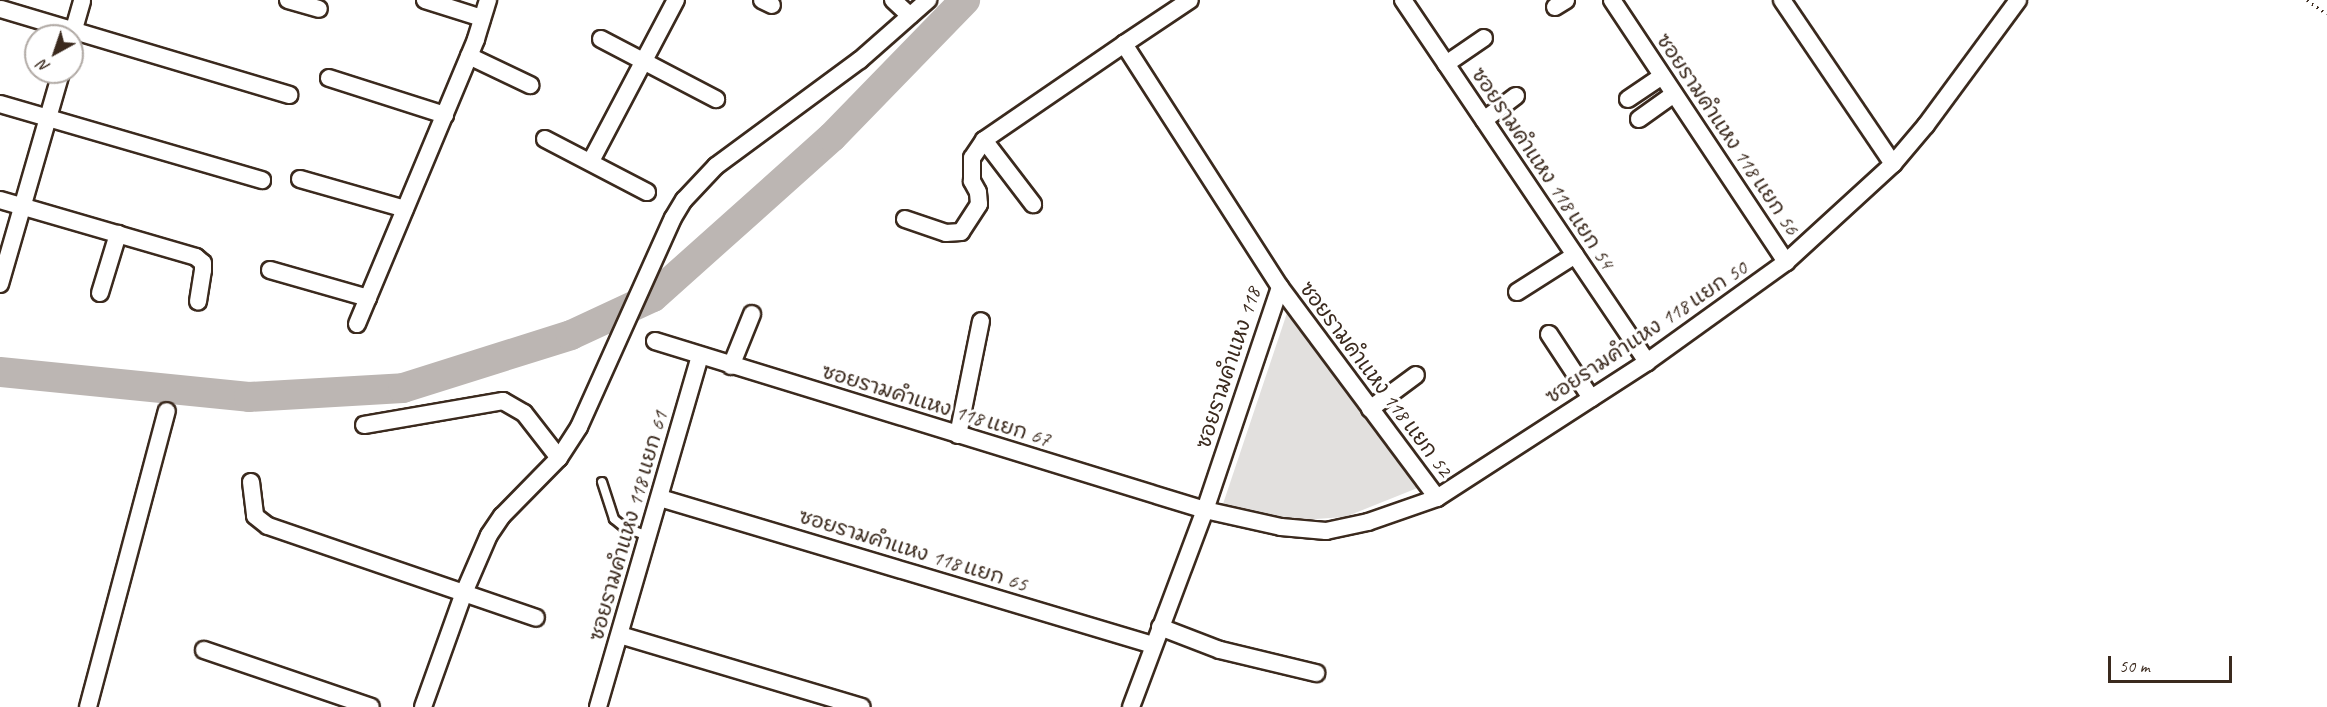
<!DOCTYPE html>
<html>
<head>
<meta charset="utf-8">
<style>
  body { margin:0 }
  #map { position:relative; width:2327px; height:707px; overflow:hidden; background:#fff; font-family:Caveat,"Playpen Sans Thai",sans-serif }
  div>[style] { position:absolute }
  .green>* { inset:0; background:#e2e0de }
  .river>* { height:30px; margin:-15px; padding:0 15px; transform-origin:15px; border-radius:15px; background:#bcb6b3 }
  .path>* { height:3px; margin-top:-1.5px; transform-origin:0; background:repeating-linear-gradient(90deg,#3b2a1e 0 1.5px,transparent 0 6px) }
  .roads { filter:drop-shadow(2px 0 #3b2a1e) drop-shadow(-2px 0 #3b2a1e) drop-shadow(0 2px #3b2a1e) drop-shadow(0 -2px #3b2a1e) }
  .service>* { height:8px; margin:-4px; padding:0 4px; transform-origin:4px; border-radius:4px; background:#fff }
  .minor>* { height:16px; margin:-8px; padding:0 8px; transform-origin:8px; border-radius:8px; background:#fff }
  span { translate:-50% -50%; white-space:nowrap; text-align:center; line-height:1.15; -webkit-text-stroke:6px #fff; paint-order:stroke }
  .street-label { font-size:21px; color:#3b2a1e }
  .north { position:absolute; left:24px; top:24px; width:60px; height:60px; box-sizing:border-box; background:#fff; border:2px solid #b1aaa5; border-radius:50%; rotate:220deg; font-size:16px; font-weight:700; line-height:24px; text-align:center; color:#3b2a1e }
  .north::after { content:''; display:block; margin:auto; width:21px; height:27px; background:#3b2a1e; clip-path:polygon(50% 0,100% 100%,50% 72%,0 100%) }
  .scale { position:absolute; left:2108px; top:656px; width:124px; height:27px; box-sizing:border-box; border:3px solid #3b2a1e; border-top:0; padding-left:8px; font-size:18px; line-height:21px; white-space:nowrap; color:#3b2a1e; -webkit-text-stroke:4px #fff; paint-order:stroke }
</style>
</head>
<body>
<div id="map">
  <div class="green">
    <i style="clip-path:polygon(1288px 310px,1420px 487px,1345px 517px,1301px 520px,1252px 514px,1223px 504px)"></i>
  </div>
  <div class="river">
    <i style="left:0;top:372px;width:250px;rotate:5.7deg"></i>
    <i style="left:249px;top:397px;width:154px;rotate:-3.3deg"></i>
    <i style="left:403px;top:388px;width:176px;rotate:-17.5deg"></i>
    <i style="left:571px;top:335px;width:90px;rotate:-24.9deg"></i>
    <i style="left:653px;top:297px;width:240px;rotate:-41.8deg"></i>
    <i style="left:832px;top:137px;width:191px;rotate:-45.8deg"></i>
  </div>
  <div class="path">
    <i style="left:2307px;top:0;width:24px;rotate:35deg"></i>
  </div>
  <div class="roads">
    <div class="service">
      <i style="left:602px;top:482px;width:39px;rotate:72deg"></i>
      <i style="left:614px;top:519px;width:13px;rotate:39deg"></i>
      <i style="left:624px;top:527px;width:26px;rotate:21deg"></i>
    </div>
    <div class="minor">
      <i style="left:288px;top:0;width:32px;rotate:16deg"></i>
      <i style="left:425px;top:0;width:60px;rotate:17.5deg"></i>
      <i style="left:762px;top:0;width:11px;rotate:27deg"></i>
      <i style="left:893px;top:0;width:23px;rotate:43deg"></i>
      <i style="left:1403px;top:0;width:437px;rotate:56deg"></i>
      <i style="left:1612px;top:0;width:315px;rotate:56.4deg"></i>
      <i style="left:1782px;top:0;width:198px;rotate:55.9deg"></i>
      <i style="left:1555px;top:7px;width:13px;rotate:-32deg"></i>
      <i style="left:1px;top:9px;width:301px;rotate:16.6deg"></i>
      <i style="left:72px;top:36px;width:37px;rotate:-74deg"></i>
      <i style="left:601px;top:39px;width:130px;rotate:27.6deg"></i>
      <i style="left:469px;top:56px;width:68px;rotate:25.4deg"></i>
      <i style="left:1446px;top:64px;width:46px;rotate:-34.4deg"></i>
      <i style="left:329px;top:78px;width:122px;rotate:17.7deg"></i>
      <i style="left:1628px;top:99px;width:41px;rotate:-34.1deg"></i>
      <i style="left:0;top:104px;width:273px;rotate:16.2deg"></i>
      <i style="left:1639px;top:119px;width:43px;rotate:-35.5deg"></i>
      <i style="left:1484px;top:120px;width:40px;rotate:-37deg"></i>
      <i style="left:545px;top:139px;width:115px;rotate:27.5deg"></i>
      <i style="left:984px;top:140px;width:81px;rotate:52.6deg"></i>
      <i style="left:591px;top:161px;width:182px;rotate:-62.2deg"></i>
      <i style="left:300px;top:179px;width:109px;rotate:15.9deg"></i>
      <i style="left:0;top:200px;width:204px;rotate:16.2deg"></i>
      <i style="left:196px;top:257px;width:9px;rotate:41deg"></i>
      <i style="left:203px;top:263px;width:7px;rotate:90deg"></i>
      <i style="left:203px;top:270px;width:32px;rotate:99deg"></i>
      <i style="left:905px;top:219px;width:43px;rotate:18.9deg"></i>
      <i style="left:946px;top:233px;width:15px;rotate:-4deg"></i>
      <i style="left:961px;top:232px;width:33px;rotate:-57deg"></i>
      <i style="left:979px;top:204px;width:12px;rotate:-95deg"></i>
      <i style="left:978px;top:192px;width:13px;rotate:-119deg"></i>
      <i style="left:972px;top:181px;width:23px;rotate:-90deg"></i>
      <i style="left:972px;top:158px;width:22px;rotate:-56deg"></i>
      <i style="left:984px;top:140px;width:170px;rotate:-34.4deg"></i>
      <i style="left:270px;top:270px;width:102px;rotate:15.9deg"></i>
      <i style="left:0;top:284px;width:221px;rotate:-73.9deg"></i>
      <i style="left:1280px;top:287px;width:263px;rotate:53.3deg"></i>
      <i style="left:1517px;top:292px;width:69px;rotate:-32.5deg"></i>
      <i style="left:100px;top:293px;width:62px;rotate:-73deg"></i>
      <i style="left:357px;top:324px;width:309px;rotate:-67.3deg"></i>
      <i style="left:476px;top:39px;width:41px;rotate:-72.9deg"></i>
      <i style="left:1549px;top:334px;width:77px;rotate:56.7deg"></i>
      <i style="left:655px;top:341px;width:575px;rotate:17.08deg"></i>
      <i style="left:1205px;top:510px;width:78px;rotate:12.6deg"></i>
      <i style="left:1281px;top:527px;width:45px;rotate:5.1deg"></i>
      <i style="left:1326px;top:531px;width:43px;rotate:-12.1deg"></i>
      <i style="left:1368px;top:522px;width:73px;rotate:-19.2deg"></i>
      <i style="left:1437px;top:498px;width:250px;rotate:-32.9deg"></i>
      <i style="left:1647px;top:362px;width:171px;rotate:-35.7deg"></i>
      <i style="left:1786px;top:262px;width:145px;rotate:-42.5deg"></i>
      <i style="left:1893px;top:164px;width:51px;rotate:-49.8deg"></i>
      <i style="left:1926px;top:125px;width:155px;rotate:-53.6deg"></i>
      <i style="left:731px;top:366px;width:56px;rotate:-68deg"></i>
      <i style="left:1370px;top:409px;width:57px;rotate:-36.5deg"></i>
      <i style="left:364px;top:425px;width:141px;rotate:-9.8deg"></i>
      <i style="left:503px;top:401px;width:24px;rotate:30deg"></i>
      <i style="left:524px;top:413px;width:57px;rotate:52.1deg"></i>
      <i style="left:958px;top:435px;width:116px;rotate:-78.6deg"></i>
      <i style="left:251px;top:482px;width:34px;rotate:83deg"></i>
      <i style="left:255px;top:516px;width:16px;rotate:38deg"></i>
      <i style="left:268px;top:526px;width:283px;rotate:18.9deg"></i>
      <i style="left:660px;top:498px;width:514px;rotate:16.6deg"></i>
      <i style="left:1160px;top:627px;width:64px;rotate:21deg"></i>
      <i style="left:1220px;top:650px;width:99px;rotate:13.5deg"></i>
      <i style="left:620px;top:635px;width:252px;rotate:16.6deg"></i>
      <i style="left:204px;top:650px;width:176px;rotate:18.8deg"></i>
      <i style="left:88px;top:707px;width:306px;rotate:-75.1deg"></i>
      <i style="left:423px;top:707px;width:119px;rotate:-70.3deg"></i>
      <i style="left:463px;top:595px;width:65px;rotate:-66.6deg"></i>
      <i style="left:489px;top:535px;width:23px;rotate:-56deg"></i>
      <i style="left:502px;top:516px;width:81px;rotate:-45.5deg"></i>
      <i style="left:559px;top:458px;width:37px;rotate:-57deg"></i>
      <i style="left:579px;top:427px;width:229px;rotate:-65.8deg"></i>
      <i style="left:673px;top:218px;width:21px;rotate:-59deg"></i>
      <i style="left:684px;top:200px;width:47px;rotate:-46.7deg"></i>
      <i style="left:716px;top:166px;width:179px;rotate:-36.4deg"></i>
      <i style="left:860px;top:60px;width:91px;rotate:-41.4deg"></i>
      <i style="left:598px;top:707px;width:365px;rotate:-73.8deg"></i>
      <i style="left:1131px;top:707px;width:210px;rotate:-69.4deg"></i>
      <i style="left:1205px;top:510px;width:235px;rotate:-71.4deg"></i>
      <i style="left:1280px;top:287px;width:289px;rotate:-122.7deg"></i>
      <i style="left:1124px;top:44px;width:79px;rotate:-33.7deg"></i>
    </div>
  </div>
  <div class="street-label">
    <span style="left:1728px;top:134px;rotate:56deg">ซอยรามคำแหง 118 แยก 56</span>
    <span style="left:1543px;top:168px;rotate:56deg">ซอยรามคำแหง 118 แยก 54</span>
    <span style="left:1646px;top:332px;rotate:-34deg">ซอยรามคำแหง 118 แยก 50</span>
    <span style="left:1228px;top:368px;rotate:-72deg">ซอยรามคำแหง 118</span>
    <span style="left:1376px;top:379px;rotate:53deg">ซอยรามคำแหง 118 แยก 52</span>
    <span style="left:936px;top:405px;rotate:17deg">ซอยรามคำแหง 118 แยก 67</span>
    <span style="left:628px;top:526px;rotate:-74deg">ซอยรามคำแหง 118 แยก 61</span>
    <span style="left:913px;top:550px;rotate:17deg">ซอยรามคำแหง 118 แยก 65</span>
  </div>
  <div class="north">N</div>
  <div class="scale">50 m</div>
</div>
</body>
</html>
